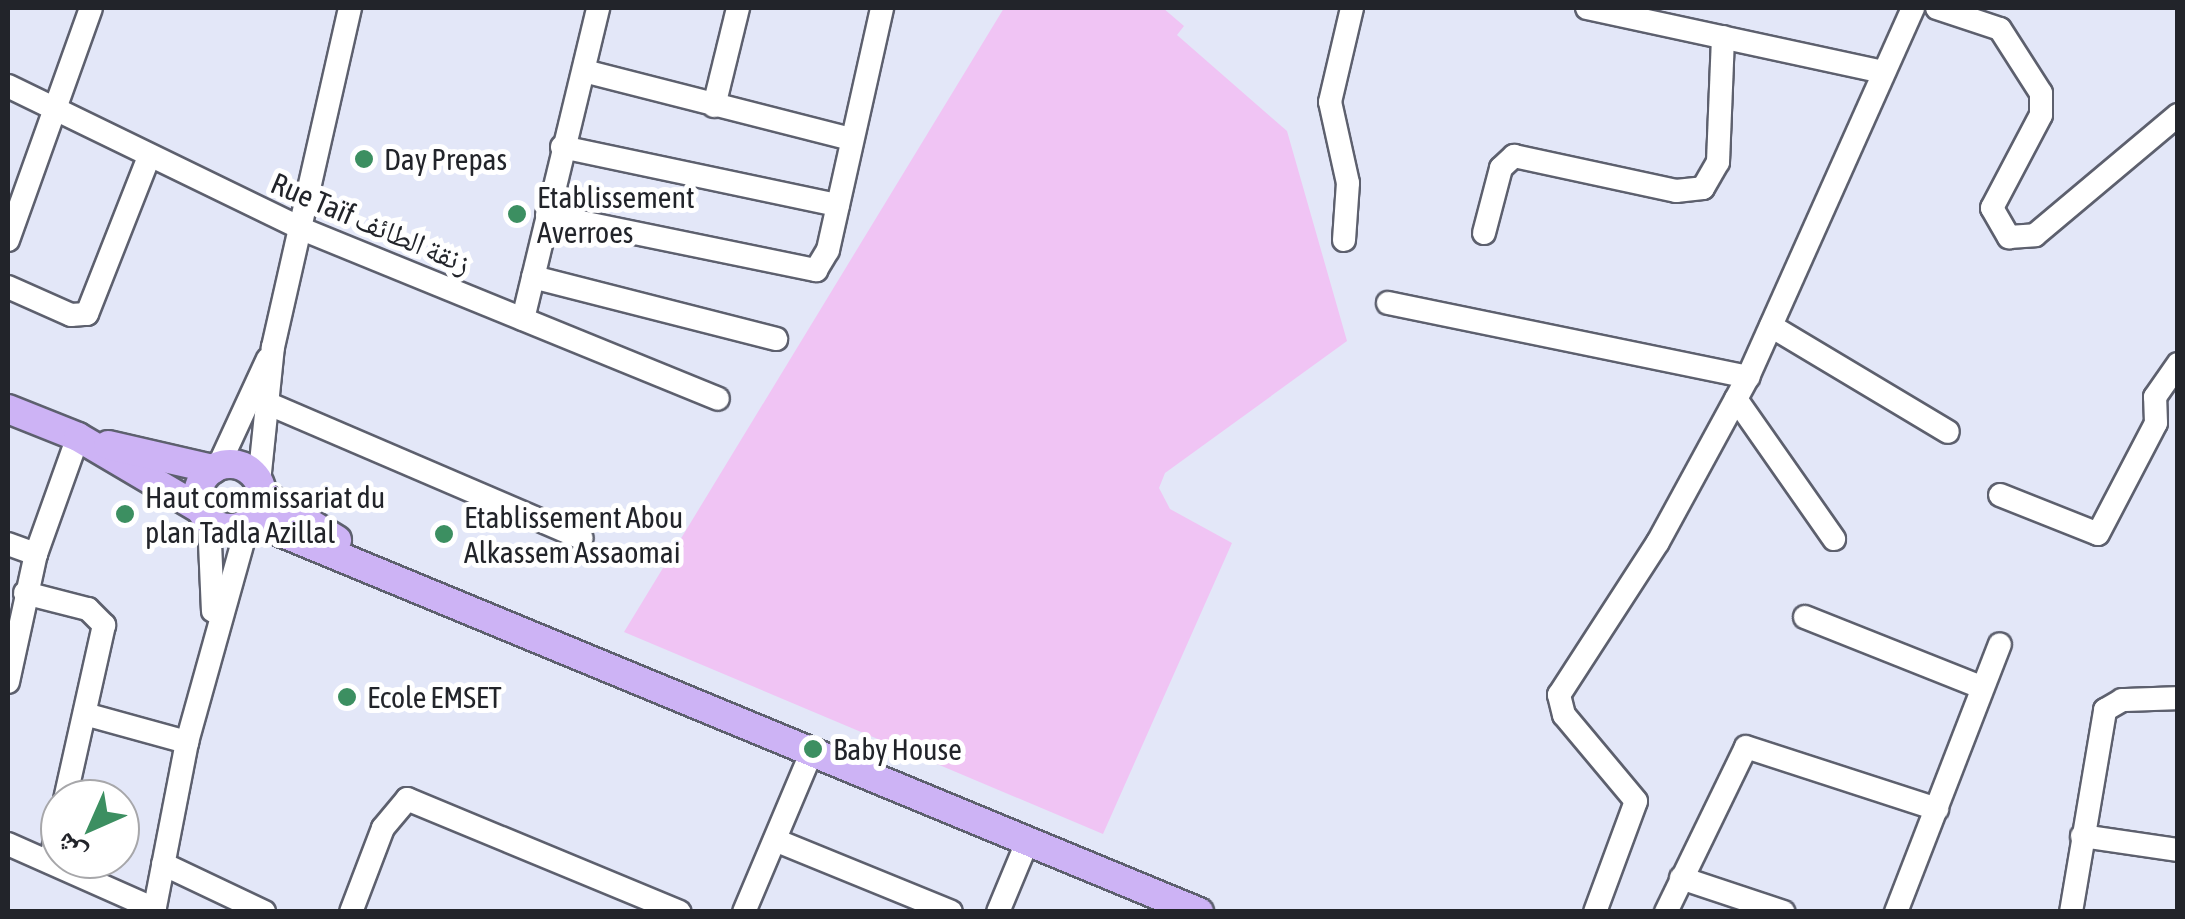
<!DOCTYPE html>
<html>
<head>
<meta charset="utf-8">
<style>
  body { margin:0 }
  #map { position:relative; width:2185px; height:919px; overflow:hidden; background:#e3e7f8; font-family:"Asap Condensed","Noto Naskh Arabic",sans-serif }
  div>[style] { position:absolute }
  .green>* { inset:0; background:#f0c4f4 }
  .roads { filter:drop-shadow(2px 0 #5d606e) drop-shadow(-2px 0 #5d606e) drop-shadow(0 2px #5d606e) drop-shadow(0 -2px #5d606e) }
  .minor>* { height:22px; margin:-11px; padding:0 11px; transform-origin:11px; border-radius:11px; background:#fff }
  .major>* { height:28px; margin:-14px; padding:0 14px; transform-origin:14px; border-radius:14px; background:#cdb3f5 }
  .major>.ring { margin:-14px; padding:0; box-sizing:content-box; background:none; border:28px solid #cdb3f5; border-radius:50% }
  .dots>* { width:28px; height:28px; translate:-50% -50%; box-sizing:border-box; border:5px solid #fff; border-radius:50% }
  span { translate:-50% -50%; white-space:nowrap; text-align:center; line-height:1.15; -webkit-text-stroke:10px #fff; paint-order:stroke }
  .poi-label { font-size:30px; color:#22242a }
  .left { translate:0 -50%; text-align:left }
  .street-label { font-size:30px; color:#22242a }
  .frame { position:absolute; inset:0; border:10px solid #22242a; pointer-events:none }
  .north { position:absolute; left:40px; top:779px; width:100px; height:100px; box-sizing:border-box; background:#fff; border:2px solid #a7a7aa; border-radius:50%; rotate:225deg; font-size:28px; font-weight:700; line-height:40px; text-align:center; color:#22242a }
  .north::after { content:''; display:block; margin:auto; width:35px; height:45px; background:#3c8f61; clip-path:polygon(50% 0,100% 100%,50% 72%,0 100%) }
</style>
</head>
<body>
<div id="map">
  <div class="green">
    <i style="clip-path:polygon(1004px 8px,1163px 8px,1184px 26px,1177px 35px,1287px 131px,1347px 341px,1165px 473px,1159px 488px,1170px 509px,1232px 543px,1103px 834px,624px 632px)"></i>
  </div>
  <div class="roads">
    <div class="minor">
      <i style="left:1587px;top:8px;width:303px;rotate:12.2deg"></i>
      <i style="left:1937px;top:8px;width:66px;rotate:18.4deg"></i>
      <i style="left:2000px;top:29px;width:76px;rotate:57.4deg"></i>
      <i style="left:2041px;top:93px;width:22px;rotate:90deg"></i>
      <i style="left:2041px;top:115px;width:105px;rotate:117.8deg"></i>
      <i style="left:1992px;top:208px;width:34px;rotate:60deg"></i>
      <i style="left:2009px;top:237px;width:26px;rotate:-4deg"></i>
      <i style="left:2035px;top:235px;width:187px;rotate:-40deg"></i>
      <i style="left:584px;top:71px;width:276px;rotate:14.3deg"></i>
      <i style="left:8px;top:86px;width:327px;rotate:25.9deg"></i>
      <i style="left:302px;top:229px;width:449px;rotate:22.2deg"></i>
      <i style="left:714px;top:106px;width:101px;rotate:-76.2deg"></i>
      <i style="left:562px;top:147px;width:282px;rotate:11.9deg"></i>
      <i style="left:547px;top:215px;width:275px;rotate:11.6deg"></i>
      <i style="left:816px;top:270px;width:23px;rotate:-59deg"></i>
      <i style="left:828px;top:250px;width:248px;rotate:-77.4deg"></i>
      <i style="left:1484px;top:233px;width:67px;rotate:-75.3deg"></i>
      <i style="left:1501px;top:168px;width:18px;rotate:-43deg"></i>
      <i style="left:1514px;top:156px;width:166px;rotate:12.2deg"></i>
      <i style="left:1676px;top:191px;width:27px;rotate:-6deg"></i>
      <i style="left:1703px;top:188px;width:30px;rotate:-60deg"></i>
      <i style="left:1718px;top:162px;width:125px;rotate:-87.7deg"></i>
      <i style="left:8px;top:240px;width:246px;rotate:-70.3deg"></i>
      <i style="left:1344px;top:240px;width:57px;rotate:-86deg"></i>
      <i style="left:1348px;top:183px;width:83px;rotate:-102.5deg"></i>
      <i style="left:1330px;top:102px;width:97px;rotate:-76.8deg"></i>
      <i style="left:533px;top:277px;width:251px;rotate:14.3deg"></i>
      <i style="left:8px;top:287px;width:69px;rotate:24deg"></i>
      <i style="left:71px;top:315px;width:16px;rotate:-4deg"></i>
      <i style="left:87px;top:314px;width:169px;rotate:-68.5deg"></i>
      <i style="left:1388px;top:303px;width:368px;rotate:11.6deg"></i>
      <i style="left:523px;top:319px;width:320px;rotate:-76.4deg"></i>
      <i style="left:1771px;top:326px;width:206px;rotate:30.9deg"></i>
      <i style="left:1736px;top:399px;width:171px;rotate:55deg"></i>
      <i style="left:269px;top:404px;width:340px;rotate:23.2deg"></i>
      <i style="left:218px;top:467px;width:119px;rotate:-65.2deg"></i>
      <i style="left:259px;top:482px;width:136px;rotate:-84.1deg"></i>
      <i style="left:273px;top:347px;width:348px;rotate:-77.2deg"></i>
      <i style="left:2000px;top:495px;width:105px;rotate:21.7deg"></i>
      <i style="left:2098px;top:534px;width:125px;rotate:-62.4deg"></i>
      <i style="left:2156px;top:423px;width:26px;rotate:-92deg"></i>
      <i style="left:2155px;top:397px;width:40px;rotate:-55.1deg"></i>
      <i style="left:209px;top:520px;width:91px;rotate:87.5deg"></i>
      <i style="left:8px;top:544px;width:30px;rotate:20deg"></i>
      <i style="left:25px;top:593px;width:65px;rotate:14.3deg"></i>
      <i style="left:88px;top:609px;width:23px;rotate:45deg"></i>
      <i style="left:104px;top:625px;width:178px;rotate:102.6deg"></i>
      <i style="left:1805px;top:617px;width:189px;rotate:21.7deg"></i>
      <i style="left:8px;top:682px;width:131px;rotate:-77.7deg"></i>
      <i style="left:36px;top:554px;width:124px;rotate:-70.3deg"></i>
      <i style="left:85px;top:714px;width:106px;rotate:15.4deg"></i>
      <i style="left:2082px;top:836px;width:97px;rotate:8.3deg"></i>
      <i style="left:775px;top:840px;width:190px;rotate:22.2deg"></i>
      <i style="left:8px;top:844px;width:161px;rotate:23.9deg"></i>
      <i style="left:50px;top:862px;width:44px;rotate:-76.9deg"></i>
      <i style="left:163px;top:864px;width:112px;rotate:25.4deg"></i>
      <i style="left:1681px;top:878px;width:108px;rotate:18.4deg"></i>
      <i style="left:154px;top:912px;width:173px;rotate:-79deg"></i>
      <i style="left:187px;top:742px;width:227px;rotate:-74.4deg"></i>
      <i style="left:351px;top:912px;width:90px;rotate:-69.1deg"></i>
      <i style="left:383px;top:828px;width:38px;rotate:-50deg"></i>
      <i style="left:407px;top:799px;width:295px;rotate:22.5deg"></i>
      <i style="left:744px;top:912px;width:177px;rotate:-67.1deg"></i>
      <i style="left:998px;top:912px;width:78px;rotate:-67.4deg"></i>
      <i style="left:1595px;top:912px;width:118px;rotate:-69.7deg"></i>
      <i style="left:1636px;top:801px;width:112px;rotate:-129.9deg"></i>
      <i style="left:1564px;top:715px;width:21px;rotate:-104deg"></i>
      <i style="left:1559px;top:695px;width:182px;rotate:-57.1deg"></i>
      <i style="left:1658px;top:542px;width:188px;rotate:-61.4deg"></i>
      <i style="left:1748px;top:377px;width:404px;rotate:-65.9deg"></i>
      <i style="left:1666px;top:912px;width:183px;rotate:-64.1deg"></i>
      <i style="left:1746px;top:747px;width:201px;rotate:18deg"></i>
      <i style="left:1896px;top:912px;width:287px;rotate:-68.8deg"></i>
      <i style="left:2071px;top:912px;width:205px;rotate:-80.4deg"></i>
      <i style="left:2105px;top:710px;width:20px;rotate:-30deg"></i>
      <i style="left:2122px;top:700px;width:56px;rotate:-2deg"></i>
    </div>
    <div class="major">
      <i style="left:8px;top:409px;width:75px;rotate:21.8deg"></i>
      <i style="left:78px;top:437px;width:144px;rotate:30.5deg"></i>
      <i style="left:108px;top:445px;width:108px;rotate:12.9deg"></i>
      <i class="ring" style="left:198px;top:464px;width:36px;height:36px"></i>
      <i style="left:262px;top:494px;width:88px;rotate:31.5deg"></i>
      <i style="left:251px;top:520px;width:1026px;rotate:22.47deg"></i>
    </div>
  </div>
  <div class="dots">
    <i style="left:364px;top:159px;background:#3c8f61"></i>
    <i style="left:517px;top:214px;background:#3c8f61"></i>
    <i style="left:125px;top:514px;background:#3c8f61"></i>
    <i style="left:444px;top:534px;background:#3c8f61"></i>
    <i style="left:347px;top:697px;background:#3c8f61"></i>
    <i style="left:813px;top:749px;background:#3c8f61"></i>
  </div>
  <div class="poi-label">
    <span class="left" style="left:384px;top:159px">Day Prepas</span>
    <span class="left" style="left:537px;top:214px">Etablissement<br>Averroes</span>
    <span class="left" style="left:145px;top:514px">Haut commissariat du<br>plan Tadla Azillal</span>
    <span class="left" style="left:464px;top:534px">Etablissement Abou<br>Alkassem Assaomai</span>
    <span class="left" style="left:367px;top:697px">Ecole EMSET</span>
    <span class="left" style="left:833px;top:749px">Baby House</span>
  </div>
  <div class="street-label">
    <span style="left:371px;top:223px;rotate:23deg">Rue Taïf زنقة الطائف</span>
  </div>
  <div class="frame"></div>
  <div class="north">ش</div>
</div>
</body>
</html>
